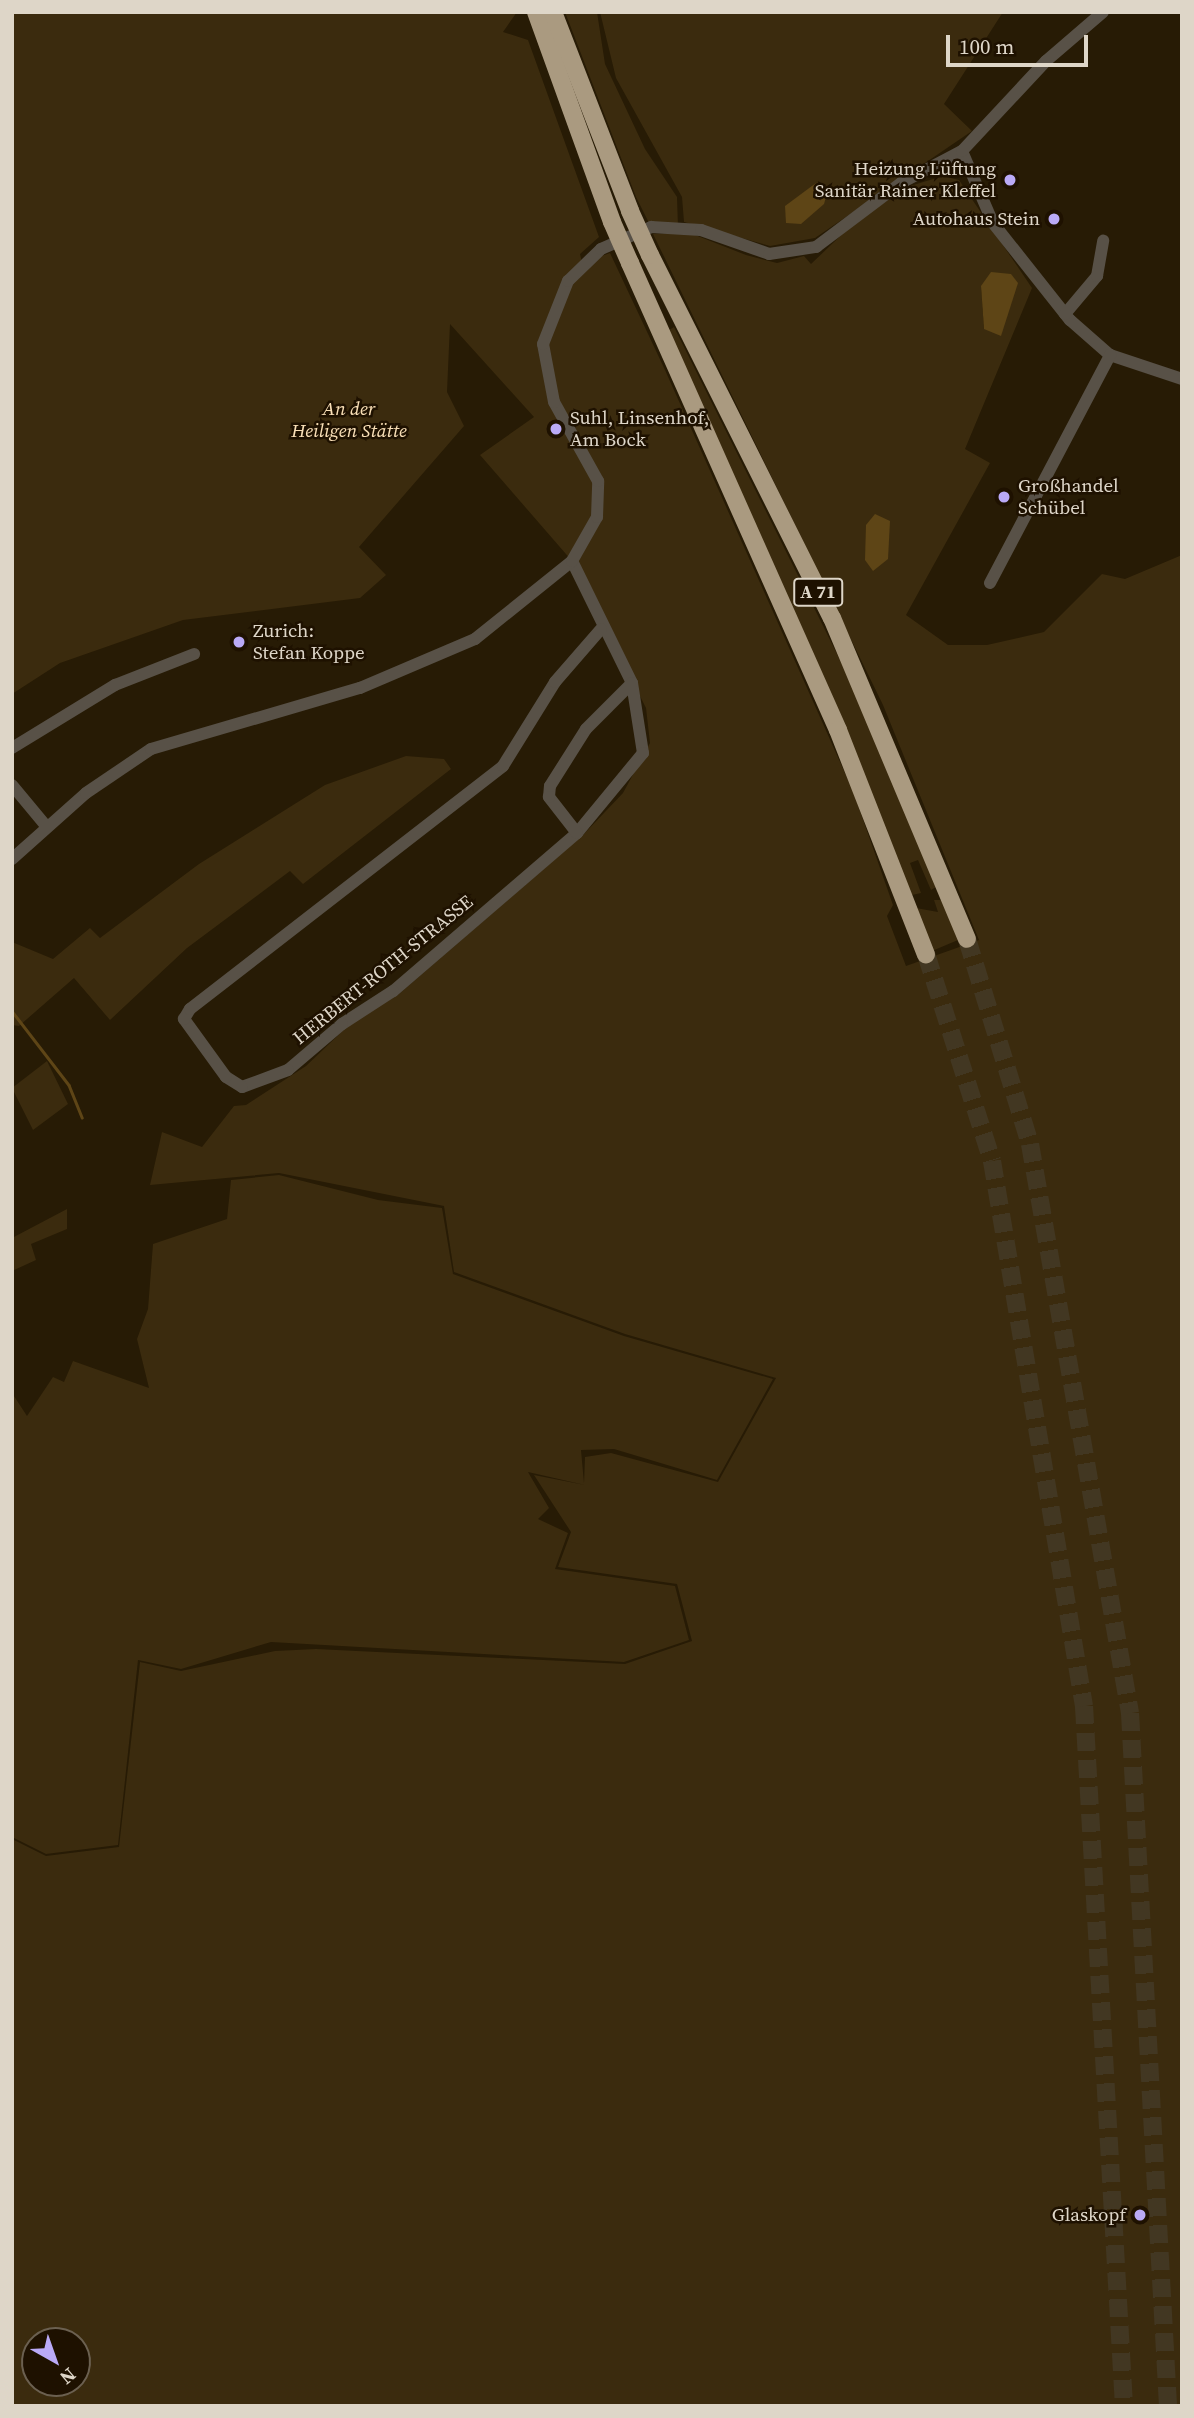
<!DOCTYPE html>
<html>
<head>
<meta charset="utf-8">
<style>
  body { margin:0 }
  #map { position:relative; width:1194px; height:2418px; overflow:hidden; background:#271b05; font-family:"Source Serif 4",serif }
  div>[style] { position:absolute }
  .green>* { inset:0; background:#3b2b0e }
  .water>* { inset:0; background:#5e4516 }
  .stream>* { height:2.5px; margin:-1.25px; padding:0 1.25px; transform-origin:1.25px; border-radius:1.25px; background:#5e4516 }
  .highway-tunnel>* { height:18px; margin-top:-9px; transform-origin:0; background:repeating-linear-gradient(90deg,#423722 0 18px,transparent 0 27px) }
  .minor>* { height:12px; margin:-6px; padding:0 6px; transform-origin:6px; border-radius:6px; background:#585147 }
  .highway>* { height:18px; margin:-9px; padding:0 9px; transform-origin:9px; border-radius:9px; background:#aa9a80 }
  .highway-bridge>* { height:18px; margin:-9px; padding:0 9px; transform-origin:9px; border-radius:9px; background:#aa9a80 }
  .dots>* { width:19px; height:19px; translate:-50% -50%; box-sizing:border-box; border:4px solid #1e1100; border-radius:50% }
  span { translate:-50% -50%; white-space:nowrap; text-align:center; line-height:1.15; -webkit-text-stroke:5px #1e1100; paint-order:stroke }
  .shield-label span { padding:2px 5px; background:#1e1100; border:2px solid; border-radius:5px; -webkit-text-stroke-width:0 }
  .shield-label { font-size:18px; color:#ded6c8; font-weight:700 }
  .poi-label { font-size:19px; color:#ded6c8 }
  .right { translate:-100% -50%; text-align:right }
  .left { translate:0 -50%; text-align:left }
  .park-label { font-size:19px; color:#fae0b7; font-style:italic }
  .street-label { font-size:19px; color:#ded6c8 }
  .frame { position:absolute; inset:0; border:14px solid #ded6c8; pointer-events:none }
  .north { position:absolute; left:21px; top:2327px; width:70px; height:70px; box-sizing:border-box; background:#1e1100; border:2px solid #6b6050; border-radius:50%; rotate:140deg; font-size:19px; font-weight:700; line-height:28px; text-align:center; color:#ded6c8 }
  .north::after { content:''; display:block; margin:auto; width:24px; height:32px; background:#baaaf7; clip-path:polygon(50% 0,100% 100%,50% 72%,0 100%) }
  .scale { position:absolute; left:946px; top:35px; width:142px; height:32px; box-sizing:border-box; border:4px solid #ded6c8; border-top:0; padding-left:9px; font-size:21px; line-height:24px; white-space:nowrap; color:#ded6c8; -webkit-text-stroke:5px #1e1100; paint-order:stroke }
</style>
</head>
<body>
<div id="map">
  <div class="green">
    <i style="clip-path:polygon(evenodd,12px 12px,517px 12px,503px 32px,528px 40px,599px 237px,580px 254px,582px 263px,610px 253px,665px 370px,853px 791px,893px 905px,887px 916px,906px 966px,979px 940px,883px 705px,653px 234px,690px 233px,746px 255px,777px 263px,804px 256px,811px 264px,856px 221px,910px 186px,943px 176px,959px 180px,1032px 288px,965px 449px,990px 463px,906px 615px,948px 645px,987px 645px,1044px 632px,1102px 574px,1125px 579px,1182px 555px,1182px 2406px,12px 2406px,12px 1839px,46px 1856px,119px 1847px,140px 1662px,181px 1671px,275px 1651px,316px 1649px,625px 1664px,692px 1641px,677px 1584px,558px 1567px,571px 1532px,534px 1475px,585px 1485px,528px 1472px,549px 1508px,538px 1519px,568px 1533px,555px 1569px,675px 1586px,689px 1640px,624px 1662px,271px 1642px,181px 1669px,138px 1660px,118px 1845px,46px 1854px,12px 1837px,12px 1393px,27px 1416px,53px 1377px,64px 1382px,73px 1361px,149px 1388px,137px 1339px,148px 1309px,153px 1244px,227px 1219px,231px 1180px,279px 1175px,378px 1200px,442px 1208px,453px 1274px,624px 1336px,773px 1379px,717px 1480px,614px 1449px,581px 1450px,584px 1483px,585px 1457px,611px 1453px,718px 1482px,776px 1378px,625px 1334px,454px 1272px,444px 1206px,279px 1173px,150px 1185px,162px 1132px,202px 1147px,234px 1106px,246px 1105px,306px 1066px,351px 1023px,399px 994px,583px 835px,623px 793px,650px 743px,646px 708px,572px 561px,480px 455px,534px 417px,450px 324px,447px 392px,464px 426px,359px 547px,386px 575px,360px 598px,183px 620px,60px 663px,12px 694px,12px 12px,981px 286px,1004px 311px,1002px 328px,984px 329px,981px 286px,12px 12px,35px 2341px,77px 2341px,77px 2383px,35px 2383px,35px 2341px)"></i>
    <i style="clip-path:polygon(565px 12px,597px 12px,605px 64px,645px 149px,677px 197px,678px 227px,651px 227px,636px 197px)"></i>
    <i style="clip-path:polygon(600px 12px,1003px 12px,944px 104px,972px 131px,815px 238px,770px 246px,684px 222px,682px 197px,616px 78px)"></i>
    <i style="clip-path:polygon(674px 327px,867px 714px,936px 887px,931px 890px,918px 860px,910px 863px,921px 893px,912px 895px,666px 332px)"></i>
    <i style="clip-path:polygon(406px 756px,444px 759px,451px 769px,303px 884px,290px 871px,187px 948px,110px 1020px,74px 978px,19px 1026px,12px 1025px,12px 942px,53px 959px,90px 928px,100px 938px,199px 864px,325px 785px)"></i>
    <i style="clip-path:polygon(934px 900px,943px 900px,958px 940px,932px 951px,916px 908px,938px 912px)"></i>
    <i style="clip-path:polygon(47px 1061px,68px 1104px,33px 1130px,12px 1088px)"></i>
    <i style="clip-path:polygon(67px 1209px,67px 1229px,31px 1244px,36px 1260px,12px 1271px,12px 1238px)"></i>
  </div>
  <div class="water">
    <i style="clip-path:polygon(816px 183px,828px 190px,824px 204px,801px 224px,786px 223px,785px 206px)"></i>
    <i style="clip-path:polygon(991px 272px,1011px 274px,1018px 283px,1001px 336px,984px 329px,981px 286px)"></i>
    <i style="clip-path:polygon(875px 514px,890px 521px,888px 559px,873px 571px,865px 560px,866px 525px)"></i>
  </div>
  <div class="stream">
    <i style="left:12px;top:1011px;width:93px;rotate:52.4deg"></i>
    <i style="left:69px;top:1085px;width:35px;rotate:68deg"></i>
  </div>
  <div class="highway-tunnel">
    <i style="left:967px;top:939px;width:214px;rotate:72.9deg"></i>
    <i style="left:1030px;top:1144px;width:578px;rotate:80.03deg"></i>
    <i style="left:1130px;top:1713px;width:694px;rotate:86.86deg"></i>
    <i style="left:926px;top:954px;width:217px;rotate:72.3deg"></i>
    <i style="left:992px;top:1161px;width:553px;rotate:80.42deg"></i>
    <i style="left:1084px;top:1706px;width:701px;rotate:86.73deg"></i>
  </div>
  <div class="minor">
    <i style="left:962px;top:151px;width:78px;rotate:66.7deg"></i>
    <i style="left:993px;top:223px;width:124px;rotate:51.6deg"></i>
    <i style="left:1070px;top:320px;width:53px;rotate:41.2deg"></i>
    <i style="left:1110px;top:355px;width:76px;rotate:18.4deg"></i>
    <i style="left:1065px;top:314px;width:50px;rotate:-49.9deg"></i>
    <i style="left:1097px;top:276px;width:36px;rotate:-80deg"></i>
    <i style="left:572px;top:561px;width:136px;rotate:63.8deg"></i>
    <i style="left:632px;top:683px;width:71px;rotate:81.1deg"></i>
    <i style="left:643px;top:753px;width:104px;rotate:129.5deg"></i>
    <i style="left:577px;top:833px;width:243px;rotate:139.3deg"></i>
    <i style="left:393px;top:991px;width:61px;rotate:147.1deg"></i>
    <i style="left:342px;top:1024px;width:71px;rotate:139.6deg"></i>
    <i style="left:288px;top:1070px;width:49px;rotate:159.7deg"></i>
    <i style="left:242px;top:1087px;width:19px;rotate:-148deg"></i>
    <i style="left:226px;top:1077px;width:72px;rotate:-125.9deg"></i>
    <i style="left:184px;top:1019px;width:12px;rotate:-59deg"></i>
    <i style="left:190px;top:1009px;width:396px;rotate:-37.8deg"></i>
    <i style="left:503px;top:766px;width:99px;rotate:-58.2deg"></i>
    <i style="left:555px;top:682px;width:70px;rotate:-49deg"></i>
    <i style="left:990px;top:583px;width:258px;rotate:-62.2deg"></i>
    <i style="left:12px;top:748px;width:121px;rotate:-31.5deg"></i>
    <i style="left:115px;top:685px;width:85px;rotate:-21.4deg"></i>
    <i style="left:12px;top:785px;width:53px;rotate:50.3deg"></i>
    <i style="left:577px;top:833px;width:46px;rotate:-127.9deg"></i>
    <i style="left:549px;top:797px;width:11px;rotate:-85deg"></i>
    <i style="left:550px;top:786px;width:67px;rotate:-57.7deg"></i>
    <i style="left:586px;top:729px;width:65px;rotate:-45deg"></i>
    <i style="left:12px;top:859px;width:99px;rotate:-41.7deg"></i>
    <i style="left:86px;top:793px;width:78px;rotate:-34.1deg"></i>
    <i style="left:151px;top:749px;width:218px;rotate:-16.3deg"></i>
    <i style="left:360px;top:688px;width:125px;rotate:-23.1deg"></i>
    <i style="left:475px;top:639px;width:124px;rotate:-38.8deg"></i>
    <i style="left:572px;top:561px;width:51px;rotate:-60.4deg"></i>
    <i style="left:597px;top:517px;width:36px;rotate:-88deg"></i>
    <i style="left:598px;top:481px;width:90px;rotate:-119.1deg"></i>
    <i style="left:554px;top:402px;width:59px;rotate:-100.7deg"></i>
    <i style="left:543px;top:344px;width:68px;rotate:-68.4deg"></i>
    <i style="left:568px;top:281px;width:46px;rotate:-44.1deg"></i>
    <i style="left:601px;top:249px;width:55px;rotate:-23.7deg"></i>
    <i style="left:651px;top:227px;width:50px;rotate:3.4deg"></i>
    <i style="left:701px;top:230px;width:72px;rotate:19.4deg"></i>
    <i style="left:769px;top:254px;width:48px;rotate:-8.5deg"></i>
    <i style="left:816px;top:247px;width:106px;rotate:-37deg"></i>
    <i style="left:901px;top:183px;width:69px;rotate:-27.7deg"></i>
    <i style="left:962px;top:151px;width:123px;rotate:-47deg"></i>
    <i style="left:1046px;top:61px;width:75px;rotate:-40.7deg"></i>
  </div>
  <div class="highway">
    <i style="left:536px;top:12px;width:223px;rotate:70.1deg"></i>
    <i style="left:553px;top:12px;width:213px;rotate:68.8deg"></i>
    <i style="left:650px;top:255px;width:406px;rotate:63.4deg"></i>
    <i style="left:832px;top:618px;width:348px;rotate:67.2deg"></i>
    <i style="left:630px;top:263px;width:511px;rotate:65.99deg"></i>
    <i style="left:838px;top:730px;width:241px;rotate:68.6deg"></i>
  </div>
  <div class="highway-bridge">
    <i style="left:630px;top:211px;width:48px;rotate:65.6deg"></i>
    <i style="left:612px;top:222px;width:45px;rotate:66.3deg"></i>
  </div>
  <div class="dots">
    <i style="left:1010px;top:180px;background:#baaaf7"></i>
    <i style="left:1054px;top:219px;background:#baaaf7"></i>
    <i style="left:556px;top:429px;background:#baaaf7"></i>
    <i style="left:1004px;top:497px;background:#baaaf7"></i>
    <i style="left:239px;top:642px;background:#baaaf7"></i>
    <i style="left:1140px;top:2215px;background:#baaaf7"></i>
  </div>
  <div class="shield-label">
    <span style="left:818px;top:592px">A 71</span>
  </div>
  <div class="poi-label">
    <span class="right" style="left:996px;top:180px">Heizung Lüftung<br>Sanitär Rainer Kleffel</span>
    <span class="right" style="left:1040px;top:219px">Autohaus Stein</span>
    <span class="left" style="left:570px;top:429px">Suhl, Linsenhof,<br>Am Bock</span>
    <span class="left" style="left:1018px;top:497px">Großhandel<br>Schübel</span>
    <span class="left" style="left:253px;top:642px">Zurich:<br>Stefan Koppe</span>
    <span class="right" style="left:1126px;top:2215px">Glaskopf</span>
  </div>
  <div class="park-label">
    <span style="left:349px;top:420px">An der<br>Heiligen Stätte</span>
  </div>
  <div class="street-label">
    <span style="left:383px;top:970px;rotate:-39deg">HERBERT-ROTH-STRASSE</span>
  </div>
  <div class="frame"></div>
  <div class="north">N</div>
  <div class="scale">100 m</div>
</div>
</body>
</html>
